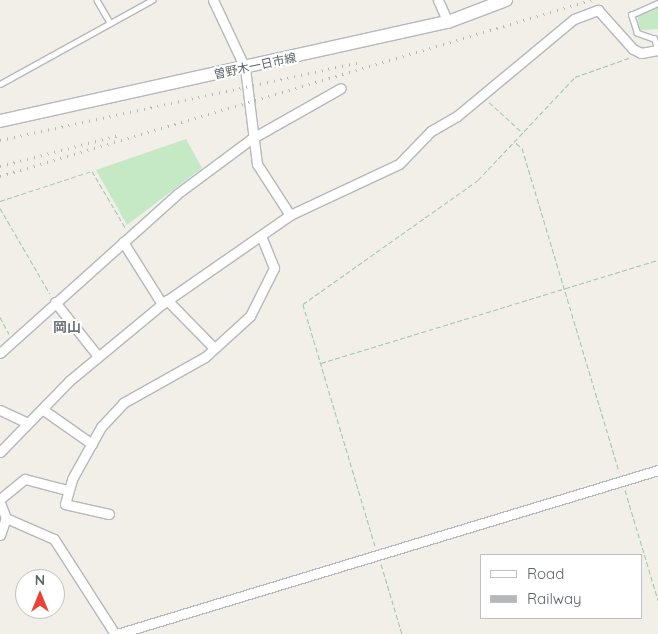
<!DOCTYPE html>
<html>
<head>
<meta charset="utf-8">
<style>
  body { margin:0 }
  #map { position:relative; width:658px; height:634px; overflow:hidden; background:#f1efe8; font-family:Quicksand,"Noto Sans JP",sans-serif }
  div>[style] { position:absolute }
  .green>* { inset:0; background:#c5e8c5 }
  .path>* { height:1px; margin-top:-0.5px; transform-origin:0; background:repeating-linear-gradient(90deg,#9cc7a9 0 5px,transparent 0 7.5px) }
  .roads { filter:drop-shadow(1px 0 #b5b8bc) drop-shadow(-1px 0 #b5b8bc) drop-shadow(0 1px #b5b8bc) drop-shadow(0 -1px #b5b8bc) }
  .lane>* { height:4.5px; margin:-2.25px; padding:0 2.25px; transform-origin:2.25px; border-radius:2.25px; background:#fff }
  .street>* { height:9px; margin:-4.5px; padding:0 4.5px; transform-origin:4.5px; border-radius:4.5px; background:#fff }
  .secondary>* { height:12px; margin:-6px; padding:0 6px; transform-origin:6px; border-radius:6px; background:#fff }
  .rail>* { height:2.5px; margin-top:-1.25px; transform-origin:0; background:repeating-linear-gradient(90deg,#b6b7b8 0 1px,transparent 0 7px) }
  span { translate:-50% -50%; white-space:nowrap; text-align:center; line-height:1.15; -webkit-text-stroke:4px #fff; paint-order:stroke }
  .street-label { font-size:12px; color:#5f6368 }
  .neighbourhood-label { font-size:14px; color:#70757a; font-weight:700 }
  .legend { position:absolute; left:480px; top:554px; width:162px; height:65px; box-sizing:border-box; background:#fff; border:1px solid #bfc1c3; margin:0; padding:6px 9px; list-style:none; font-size:15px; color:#5f6368 }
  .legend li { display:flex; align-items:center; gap:10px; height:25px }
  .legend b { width:25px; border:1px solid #bfc1c3 }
  .north { position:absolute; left:15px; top:569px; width:50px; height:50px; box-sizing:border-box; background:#fff; border:1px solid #bfc1c3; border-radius:50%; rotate:0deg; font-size:14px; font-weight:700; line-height:20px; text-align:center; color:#5f6368 }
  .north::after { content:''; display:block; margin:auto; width:18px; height:22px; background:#ea4335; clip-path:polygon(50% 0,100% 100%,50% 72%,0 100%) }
</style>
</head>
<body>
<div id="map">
  <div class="green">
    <i style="clip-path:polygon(658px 6px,658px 29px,640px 30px,637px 13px)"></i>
    <i style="clip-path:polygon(186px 139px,202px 168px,127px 225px,96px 170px)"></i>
  </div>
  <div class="path">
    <i style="left:489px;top:102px;width:46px;rotate:42.4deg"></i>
    <i style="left:516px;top:143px;width:8px;rotate:40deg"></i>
    <i style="left:522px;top:148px;width:338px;rotate:73.3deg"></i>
    <i style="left:0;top:201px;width:97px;rotate:-18.1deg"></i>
    <i style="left:92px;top:171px;width:67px;rotate:59.6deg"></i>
    <i style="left:0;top:208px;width:99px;rotate:59.8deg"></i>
    <i style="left:0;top:317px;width:19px;rotate:62deg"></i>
    <i style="left:321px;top:363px;width:352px;rotate:-17deg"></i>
    <i style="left:625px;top:490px;width:115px;rotate:73.3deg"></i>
    <i style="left:375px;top:546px;width:252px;rotate:-106.6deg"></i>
    <i style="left:303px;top:304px;width:214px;rotate:-35.3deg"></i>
    <i style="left:478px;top:180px;width:141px;rotate:-46.7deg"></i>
    <i style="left:575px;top:77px;width:57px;rotate:-19.4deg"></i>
    <i style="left:381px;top:564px;width:73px;rotate:73.3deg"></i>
  </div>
  <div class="roads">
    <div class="lane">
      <i style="left:97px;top:0;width:24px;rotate:60deg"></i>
      <i style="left:658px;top:51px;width:13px;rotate:-108deg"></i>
      <i style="left:654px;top:39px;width:18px;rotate:-161deg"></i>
      <i style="left:637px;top:33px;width:19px;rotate:-108deg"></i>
      <i style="left:631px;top:15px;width:30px;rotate:-24deg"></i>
      <i style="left:0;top:84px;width:174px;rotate:-28.9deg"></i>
    </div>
    <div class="street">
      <i style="left:213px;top:0;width:75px;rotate:64.8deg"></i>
      <i style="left:245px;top:68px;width:97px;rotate:82.9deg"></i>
      <i style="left:257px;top:164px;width:61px;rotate:57.1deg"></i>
      <i style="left:438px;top:0;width:24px;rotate:66deg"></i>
      <i style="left:123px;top:242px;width:73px;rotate:57.8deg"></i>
      <i style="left:167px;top:300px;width:67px;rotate:45.6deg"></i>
      <i style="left:55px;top:302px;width:68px;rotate:51.6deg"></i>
      <i style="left:0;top:353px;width:238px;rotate:-41.9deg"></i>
      <i style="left:177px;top:194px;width:92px;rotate:-36.6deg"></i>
      <i style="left:251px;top:139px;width:103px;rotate:-29.5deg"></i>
      <i style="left:42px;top:409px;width:61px;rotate:35deg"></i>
      <i style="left:0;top:410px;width:31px;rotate:25deg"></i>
      <i style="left:0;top:452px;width:99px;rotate:-45.8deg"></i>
      <i style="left:69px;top:381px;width:121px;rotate:-39.6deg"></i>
      <i style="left:162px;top:304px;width:156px;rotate:-34.8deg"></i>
      <i style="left:290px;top:215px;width:120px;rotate:-25.1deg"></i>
      <i style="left:399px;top:164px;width:46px;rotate:-45.9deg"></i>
      <i style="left:431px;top:131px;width:30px;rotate:-30deg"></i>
      <i style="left:457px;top:116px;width:152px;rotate:-39.7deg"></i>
      <i style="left:574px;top:19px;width:26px;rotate:-21deg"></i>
      <i style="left:598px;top:10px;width:52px;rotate:48.1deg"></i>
      <i style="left:633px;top:49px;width:9px;rotate:27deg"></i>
      <i style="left:641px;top:53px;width:17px;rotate:-10deg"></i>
      <i style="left:0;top:499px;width:32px;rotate:-39deg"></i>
      <i style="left:25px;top:479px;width:43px;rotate:14.7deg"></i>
      <i style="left:0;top:503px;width:16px;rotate:68deg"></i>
      <i style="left:6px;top:518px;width:52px;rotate:23.6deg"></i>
      <i style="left:54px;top:539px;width:113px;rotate:57.3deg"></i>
      <i style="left:109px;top:514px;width:45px;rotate:-167.2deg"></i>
      <i style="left:65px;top:504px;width:26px;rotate:-74deg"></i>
      <i style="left:72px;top:479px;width:60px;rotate:-60.9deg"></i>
      <i style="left:101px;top:427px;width:33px;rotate:-47deg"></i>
      <i style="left:123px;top:403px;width:94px;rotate:-29.3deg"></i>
      <i style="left:205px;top:357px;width:61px;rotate:-42.3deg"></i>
      <i style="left:250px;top:316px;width:54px;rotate:-63.4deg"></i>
      <i style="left:274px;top:268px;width:35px;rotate:-112deg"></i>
      <i style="left:0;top:535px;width:18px;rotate:-71deg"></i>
      <i style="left:117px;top:634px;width:565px;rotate:-16.86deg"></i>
    </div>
    <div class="secondary">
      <i style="left:0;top:121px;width:459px;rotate:-12.5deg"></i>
      <i style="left:448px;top:22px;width:62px;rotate:-20.8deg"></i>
    </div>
  </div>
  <div class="rail">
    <i style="left:0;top:140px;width:370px;rotate:-12.2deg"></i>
    <i style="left:0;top:166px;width:123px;rotate:-14.6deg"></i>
    <i style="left:0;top:176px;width:617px;rotate:-16.58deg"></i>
  </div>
  <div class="street-label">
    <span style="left:255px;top:66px;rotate:-12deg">曽野木一日市線</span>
  </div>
  <div class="neighbourhood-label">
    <span style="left:67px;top:327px">岡山</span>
  </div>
  <ul class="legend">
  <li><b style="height:6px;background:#fff"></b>Road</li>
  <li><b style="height:6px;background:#b6b7b8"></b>Railway</li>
  </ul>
  <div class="north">N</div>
</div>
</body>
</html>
